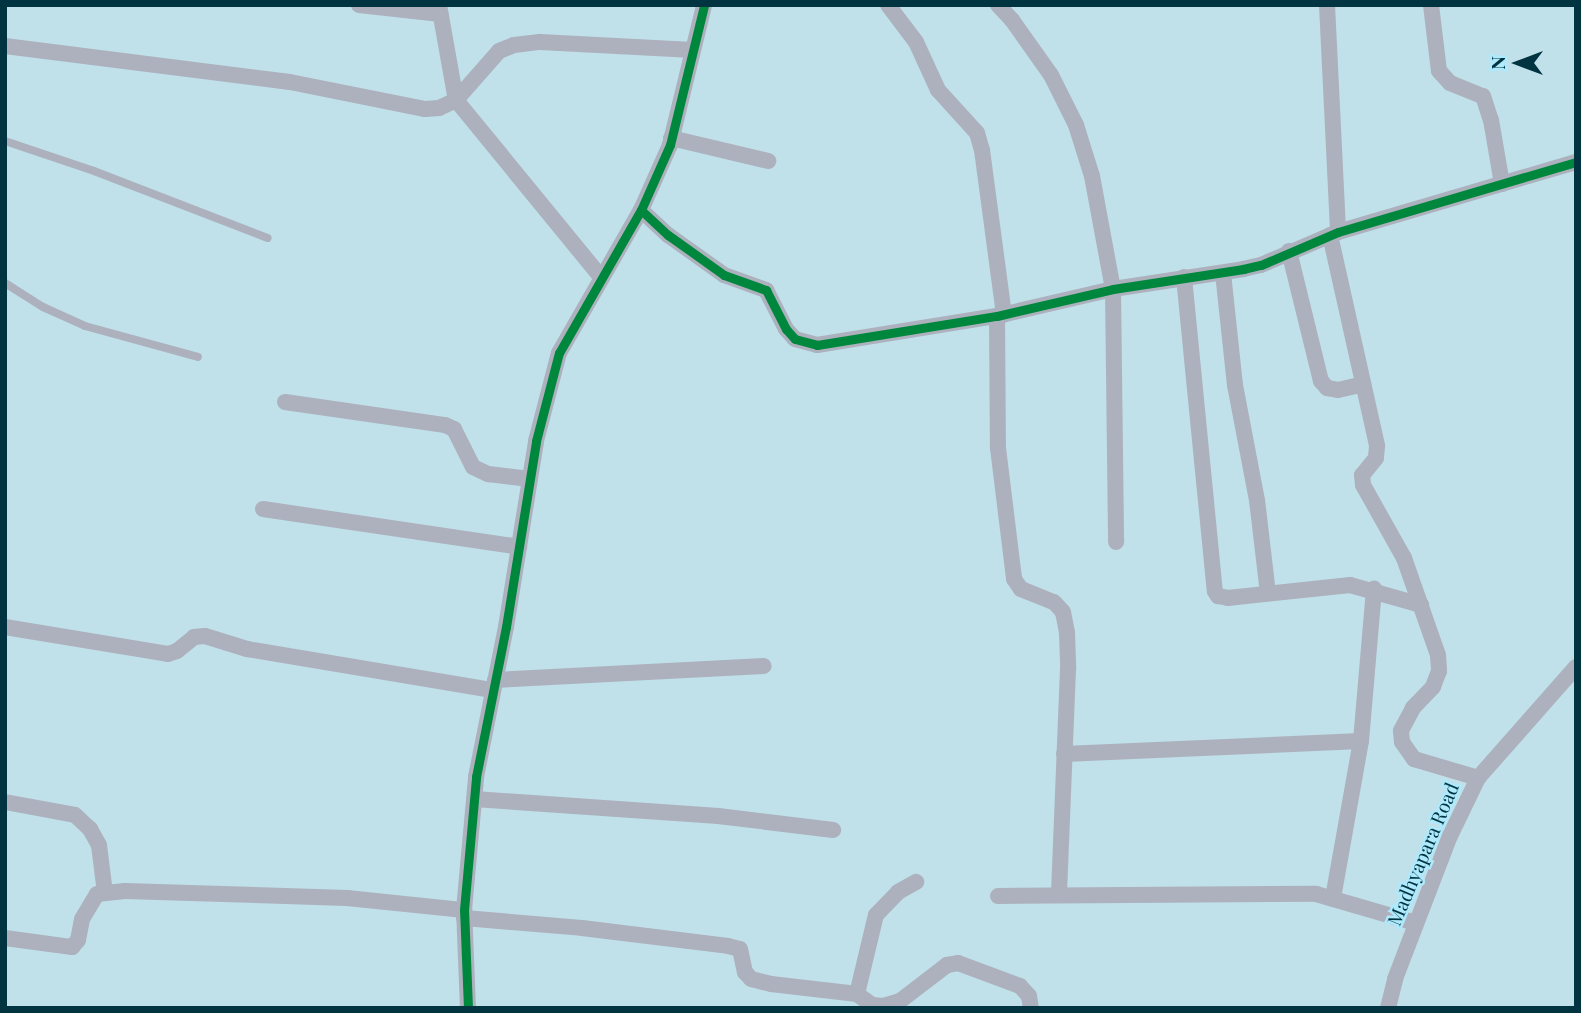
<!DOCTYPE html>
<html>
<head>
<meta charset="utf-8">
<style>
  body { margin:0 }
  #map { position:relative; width:1581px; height:1013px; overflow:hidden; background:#c0e0ea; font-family:"Playfair Display",serif }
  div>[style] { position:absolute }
  .service>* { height:8px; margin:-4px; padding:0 4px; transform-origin:4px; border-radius:4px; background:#acb1bd }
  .minor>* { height:16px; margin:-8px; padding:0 8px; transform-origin:8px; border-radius:8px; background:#acb1bd }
  .cycleway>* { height:9px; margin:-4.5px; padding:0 4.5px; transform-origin:4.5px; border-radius:4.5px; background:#00873e }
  span { translate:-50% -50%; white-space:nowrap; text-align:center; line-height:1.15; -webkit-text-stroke:5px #aee9fc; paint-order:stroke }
  .street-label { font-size:19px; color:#013441 }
  .frame { position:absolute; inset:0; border:7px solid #013441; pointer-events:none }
  .north { position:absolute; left:1483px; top:28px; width:70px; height:70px; -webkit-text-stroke:5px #aee9fc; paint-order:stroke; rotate:270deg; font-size:19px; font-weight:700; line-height:28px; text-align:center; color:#013441 }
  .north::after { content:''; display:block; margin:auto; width:24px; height:32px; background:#013441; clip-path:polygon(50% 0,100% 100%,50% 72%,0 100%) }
</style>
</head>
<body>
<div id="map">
  <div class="service">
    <i style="left:5px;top:141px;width:94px;rotate:18.6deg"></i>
    <i style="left:94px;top:171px;width:186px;rotate:21.1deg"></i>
    <i style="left:5px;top:283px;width:45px;rotate:32.3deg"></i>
    <i style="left:43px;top:307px;width:46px;rotate:24.3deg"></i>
    <i style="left:85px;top:326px;width:117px;rotate:15.3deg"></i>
  </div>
  <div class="minor">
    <i style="left:359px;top:5px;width:82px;rotate:6.3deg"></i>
    <i style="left:439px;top:5px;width:97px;rotate:79.9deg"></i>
    <i style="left:456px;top:100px;width:229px;rotate:50.7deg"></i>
    <i style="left:888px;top:5px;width:46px;rotate:52.9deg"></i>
    <i style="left:916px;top:42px;width:53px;rotate:65.4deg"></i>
    <i style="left:938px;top:90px;width:58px;rotate:47.8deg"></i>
    <i style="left:977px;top:133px;width:18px;rotate:74deg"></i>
    <i style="left:982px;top:150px;width:166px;rotate:82.4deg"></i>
    <i style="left:998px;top:5px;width:21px;rotate:47deg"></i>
    <i style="left:1012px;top:20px;width:67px;rotate:54.7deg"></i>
    <i style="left:1051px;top:75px;width:56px;rotate:63.4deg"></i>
    <i style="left:1076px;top:125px;width:53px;rotate:72.6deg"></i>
    <i style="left:1092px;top:176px;width:115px;rotate:79.5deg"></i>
    <i style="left:1113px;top:289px;width:253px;rotate:89.3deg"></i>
    <i style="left:1327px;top:5px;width:227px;rotate:87.2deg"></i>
    <i style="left:1431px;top:5px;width:66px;rotate:83.1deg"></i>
    <i style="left:1439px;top:71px;width:16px;rotate:47deg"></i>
    <i style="left:1450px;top:83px;width:35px;rotate:22deg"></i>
    <i style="left:1483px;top:96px;width:25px;rotate:72deg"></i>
    <i style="left:1491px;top:120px;width:65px;rotate:80.2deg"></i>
    <i style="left:5px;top:46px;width:287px;rotate:7.2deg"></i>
    <i style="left:290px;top:82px;width:138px;rotate:11.3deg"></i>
    <i style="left:425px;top:109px;width:14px;rotate:-4deg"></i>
    <i style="left:439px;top:108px;width:19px;rotate:-25deg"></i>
    <i style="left:456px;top:100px;width:65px;rotate:-48.7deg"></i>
    <i style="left:499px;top:51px;width:16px;rotate:-22deg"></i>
    <i style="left:514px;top:45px;width:26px;rotate:-7deg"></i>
    <i style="left:540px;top:42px;width:153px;rotate:3deg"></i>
    <i style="left:671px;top:138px;width:100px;rotate:13.3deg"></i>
    <i style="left:641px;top:210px;width:37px;rotate:43deg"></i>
    <i style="left:668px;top:235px;width:69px;rotate:35.5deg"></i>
    <i style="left:724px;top:275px;width:45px;rotate:19.7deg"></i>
    <i style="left:766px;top:290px;width:44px;rotate:62.9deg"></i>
    <i style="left:786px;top:329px;width:13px;rotate:48deg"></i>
    <i style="left:795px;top:339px;width:23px;rotate:15deg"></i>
    <i style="left:817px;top:345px;width:182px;rotate:-9.2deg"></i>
    <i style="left:997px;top:316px;width:119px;rotate:-13.1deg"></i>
    <i style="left:1113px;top:289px;width:132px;rotate:-8.7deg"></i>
    <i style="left:1243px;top:269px;width:18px;rotate:-13deg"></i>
    <i style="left:1261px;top:265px;width:84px;rotate:-23.2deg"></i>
    <i style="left:1338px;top:232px;width:248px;rotate:-16.4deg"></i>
    <i style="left:1330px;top:235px;width:216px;rotate:77.4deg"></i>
    <i style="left:1377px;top:446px;width:12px;rotate:95deg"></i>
    <i style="left:1376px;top:458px;width:22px;rotate:129deg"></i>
    <i style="left:1362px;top:475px;width:10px;rotate:84deg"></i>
    <i style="left:1363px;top:485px;width:84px;rotate:60.7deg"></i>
    <i style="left:1404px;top:558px;width:103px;rotate:70.7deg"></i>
    <i style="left:1438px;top:655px;width:16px;rotate:86deg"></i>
    <i style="left:1439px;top:671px;width:17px;rotate:111deg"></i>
    <i style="left:1433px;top:687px;width:29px;rotate:134deg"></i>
    <i style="left:1413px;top:708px;width:26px;rotate:118deg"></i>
    <i style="left:1401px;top:731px;width:11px;rotate:85deg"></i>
    <i style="left:1402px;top:742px;width:21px;rotate:55deg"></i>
    <i style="left:1414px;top:759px;width:67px;rotate:16.5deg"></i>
    <i style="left:1289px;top:251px;width:134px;rotate:76.2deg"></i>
    <i style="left:1321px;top:381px;width:9px;rotate:49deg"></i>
    <i style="left:1327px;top:388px;width:11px;rotate:10deg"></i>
    <i style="left:1338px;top:390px;width:26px;rotate:-13deg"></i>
    <i style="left:1223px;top:273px;width:113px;rotate:83.9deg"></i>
    <i style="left:1235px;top:385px;width:117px;rotate:79.2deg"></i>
    <i style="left:1257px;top:500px;width:94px;rotate:83.3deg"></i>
    <i style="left:1184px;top:277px;width:316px;rotate:84.4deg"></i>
    <i style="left:1215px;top:591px;width:6px;rotate:59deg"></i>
    <i style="left:1218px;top:596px;width:10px;rotate:11deg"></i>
    <i style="left:1228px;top:598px;width:123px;rotate:-6.1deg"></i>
    <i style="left:1350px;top:585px;width:74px;rotate:15.7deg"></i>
    <i style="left:997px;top:316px;width:132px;rotate:89.6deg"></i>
    <i style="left:998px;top:448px;width:132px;rotate:83deg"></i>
    <i style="left:1014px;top:579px;width:12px;rotate:55deg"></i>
    <i style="left:1021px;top:589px;width:35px;rotate:22deg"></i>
    <i style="left:1054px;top:602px;width:13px;rotate:48deg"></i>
    <i style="left:1063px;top:612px;width:21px;rotate:79deg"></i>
    <i style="left:1067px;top:633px;width:36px;rotate:88deg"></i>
    <i style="left:1068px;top:669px;width:224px;rotate:92.3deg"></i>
    <i style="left:285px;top:402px;width:162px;rotate:8.2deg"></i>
    <i style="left:445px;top:425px;width:10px;rotate:24deg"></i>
    <i style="left:454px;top:429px;width:42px;rotate:63.4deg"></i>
    <i style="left:473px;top:467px;width:17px;rotate:25deg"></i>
    <i style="left:488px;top:474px;width:42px;rotate:6.8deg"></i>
    <i style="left:263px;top:509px;width:259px;rotate:8.4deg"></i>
    <i style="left:5px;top:627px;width:165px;rotate:9.4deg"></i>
    <i style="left:168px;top:654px;width:9px;rotate:-18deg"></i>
    <i style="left:177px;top:651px;width:22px;rotate:-39deg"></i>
    <i style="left:194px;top:637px;width:11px;rotate:-5deg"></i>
    <i style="left:205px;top:636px;width:44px;rotate:17.2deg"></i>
    <i style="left:247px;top:649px;width:249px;rotate:9.5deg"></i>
    <i style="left:495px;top:680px;width:269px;rotate:-3deg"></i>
    <i style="left:1064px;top:754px;width:297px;rotate:-2.5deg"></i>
    <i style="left:474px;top:799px;width:245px;rotate:4deg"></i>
    <i style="left:718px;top:816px;width:116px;rotate:6.9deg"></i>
    <i style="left:5px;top:802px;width:71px;rotate:10.5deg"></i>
    <i style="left:75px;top:815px;width:21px;rotate:43deg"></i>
    <i style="left:90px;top:829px;width:18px;rotate:61deg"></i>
    <i style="left:99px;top:845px;width:48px;rotate:82.9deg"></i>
    <i style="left:998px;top:896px;width:318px;rotate:-0.4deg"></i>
    <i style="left:1316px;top:894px;width:104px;rotate:16.2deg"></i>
    <i style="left:1333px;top:898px;width:159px;rotate:-79.9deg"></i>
    <i style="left:1361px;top:741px;width:153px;rotate:-85.1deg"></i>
    <i style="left:464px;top:918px;width:118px;rotate:4.8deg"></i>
    <i style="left:582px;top:928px;width:147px;rotate:7deg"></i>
    <i style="left:728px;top:946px;width:12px;rotate:14deg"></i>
    <i style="left:740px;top:949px;width:24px;rotate:78deg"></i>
    <i style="left:745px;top:972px;width:9px;rotate:49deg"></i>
    <i style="left:751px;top:979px;width:21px;rotate:14deg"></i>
    <i style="left:771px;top:984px;width:87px;rotate:6.6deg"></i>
    <i style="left:857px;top:994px;width:19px;rotate:36deg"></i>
    <i style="left:872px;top:1005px;width:11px;rotate:5deg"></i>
    <i style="left:883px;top:1006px;width:18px;rotate:-16deg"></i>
    <i style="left:900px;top:1001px;width:59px;rotate:-37.5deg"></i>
    <i style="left:947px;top:965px;width:11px;rotate:-10deg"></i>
    <i style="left:958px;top:963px;width:66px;rotate:20.4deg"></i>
    <i style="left:1020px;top:986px;width:13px;rotate:48deg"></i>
    <i style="left:1029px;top:996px;width:12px;rotate:81deg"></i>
    <i style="left:5px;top:938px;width:68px;rotate:7.7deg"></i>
    <i style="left:72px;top:947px;width:9px;rotate:-49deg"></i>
    <i style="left:78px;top:940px;width:21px;rotate:-79deg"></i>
    <i style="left:82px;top:919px;width:29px;rotate:-59deg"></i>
    <i style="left:97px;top:894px;width:28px;rotate:-6deg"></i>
    <i style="left:125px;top:891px;width:222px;rotate:1.8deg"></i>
    <i style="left:347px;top:898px;width:118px;rotate:5.9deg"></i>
    <i style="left:857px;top:994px;width:81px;rotate:-76.5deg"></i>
    <i style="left:876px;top:915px;width:32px;rotate:-46deg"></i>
    <i style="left:898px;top:892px;width:21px;rotate:-29deg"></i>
    <i style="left:468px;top:1008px;width:98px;rotate:-92.3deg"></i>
    <i style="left:464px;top:910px;width:134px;rotate:-84.8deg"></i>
    <i style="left:476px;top:777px;width:153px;rotate:-78.7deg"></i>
    <i style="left:506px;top:627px;width:188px;rotate:-80.8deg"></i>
    <i style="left:536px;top:441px;width:91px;rotate:-75.4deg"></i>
    <i style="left:559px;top:353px;width:165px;rotate:-60.2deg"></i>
    <i style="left:641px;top:210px;width:71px;rotate:-66deg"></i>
    <i style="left:670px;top:145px;width:144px;rotate:-76.3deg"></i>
    <i style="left:1388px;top:1008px;width:30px;rotate:-76deg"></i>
    <i style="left:1395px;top:979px;width:153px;rotate:-69deg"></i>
    <i style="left:1450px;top:836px;width:64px;rotate:-64.2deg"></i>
    <i style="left:1478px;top:778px;width:148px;rotate:-48.6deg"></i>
  </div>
  <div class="cycleway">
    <i style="left:641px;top:210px;width:37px;rotate:43deg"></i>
    <i style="left:668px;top:235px;width:69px;rotate:35.5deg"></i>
    <i style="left:724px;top:275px;width:45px;rotate:19.7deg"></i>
    <i style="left:766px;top:290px;width:44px;rotate:62.9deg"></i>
    <i style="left:786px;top:329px;width:13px;rotate:48deg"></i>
    <i style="left:795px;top:339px;width:23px;rotate:15deg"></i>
    <i style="left:817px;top:345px;width:182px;rotate:-9.2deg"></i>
    <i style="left:997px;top:316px;width:119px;rotate:-13.1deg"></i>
    <i style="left:1113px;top:289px;width:132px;rotate:-8.7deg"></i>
    <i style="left:1243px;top:269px;width:18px;rotate:-13deg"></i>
    <i style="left:1261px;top:265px;width:84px;rotate:-23.2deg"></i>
    <i style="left:1338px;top:232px;width:248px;rotate:-16.4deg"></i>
    <i style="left:468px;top:1008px;width:98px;rotate:-92.3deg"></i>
    <i style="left:464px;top:910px;width:134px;rotate:-84.8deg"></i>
    <i style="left:476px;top:777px;width:153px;rotate:-78.7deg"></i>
    <i style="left:506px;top:627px;width:188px;rotate:-80.8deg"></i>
    <i style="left:536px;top:441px;width:91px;rotate:-75.4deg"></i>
    <i style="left:559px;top:353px;width:165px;rotate:-60.2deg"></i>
    <i style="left:641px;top:210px;width:71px;rotate:-66deg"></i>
    <i style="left:670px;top:145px;width:144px;rotate:-76.3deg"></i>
  </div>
  <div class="street-label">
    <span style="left:1423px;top:854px;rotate:-67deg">Madhyapara Road</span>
  </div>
  <div class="frame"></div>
  <div class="north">N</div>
</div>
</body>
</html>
